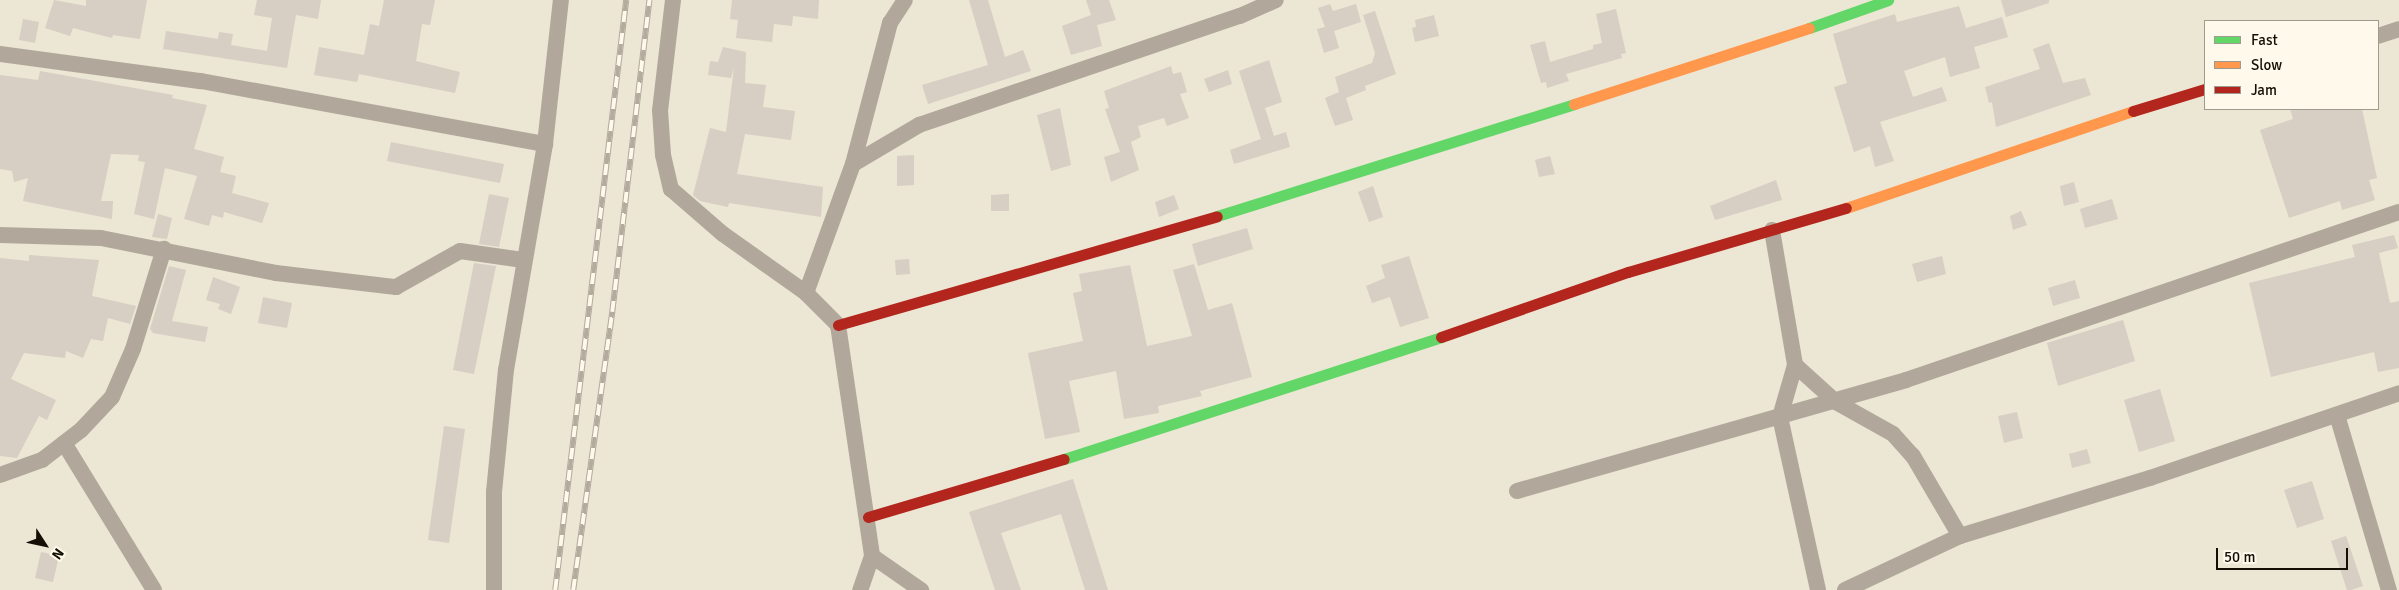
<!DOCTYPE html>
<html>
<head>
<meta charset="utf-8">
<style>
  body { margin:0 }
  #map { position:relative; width:2399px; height:590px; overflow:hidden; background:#ece6d4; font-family:Signika,sans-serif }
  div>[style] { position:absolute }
  .building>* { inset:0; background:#d7cec4 }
  .street>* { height:16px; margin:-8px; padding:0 8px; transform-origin:8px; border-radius:8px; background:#b1a89b }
  .fast>* { height:11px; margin:-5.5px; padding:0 5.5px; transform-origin:5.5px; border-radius:5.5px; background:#63d668 }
  .slow>* { height:11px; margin:-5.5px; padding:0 5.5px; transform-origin:5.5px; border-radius:5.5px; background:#ff974d }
  .jam>* { height:11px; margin:-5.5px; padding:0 5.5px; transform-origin:5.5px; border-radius:5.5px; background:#b3261e }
  .rail>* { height:5.5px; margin-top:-2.75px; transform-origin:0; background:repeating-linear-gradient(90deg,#fef9eb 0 11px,#b3ab9e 0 22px); box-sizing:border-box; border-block:1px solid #b3ab9e }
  span { translate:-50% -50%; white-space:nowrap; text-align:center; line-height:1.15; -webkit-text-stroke:4.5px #fef9eb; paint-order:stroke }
  .legend { position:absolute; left:2204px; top:20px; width:175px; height:90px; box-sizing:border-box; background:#fef9eb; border:1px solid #a09b8f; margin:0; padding:6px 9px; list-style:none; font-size:15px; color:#130f04 }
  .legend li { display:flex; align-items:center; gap:10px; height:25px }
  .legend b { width:25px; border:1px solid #a09b8f }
  .north { position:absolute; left:20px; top:520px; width:50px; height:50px; -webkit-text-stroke:4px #fef9eb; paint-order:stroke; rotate:125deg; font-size:14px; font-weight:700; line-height:20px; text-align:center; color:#130f04 }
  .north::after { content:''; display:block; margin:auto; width:18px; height:22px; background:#130f04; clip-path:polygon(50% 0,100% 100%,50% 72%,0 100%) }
  .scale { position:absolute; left:2216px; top:548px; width:132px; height:22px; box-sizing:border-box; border:2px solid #130f04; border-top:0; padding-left:6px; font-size:15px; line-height:18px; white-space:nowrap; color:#130f04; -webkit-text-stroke:4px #fef9eb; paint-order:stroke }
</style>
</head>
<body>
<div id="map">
  <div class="building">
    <i style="clip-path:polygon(54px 0,86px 6px,86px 0,147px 0,140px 39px,113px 35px,112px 38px,73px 28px,70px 36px,45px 28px)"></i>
    <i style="clip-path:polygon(257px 0,321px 0,318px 19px,296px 15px,287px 68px,163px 49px,166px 31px,218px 39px,219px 32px,233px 34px,231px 45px,267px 51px,272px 18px,254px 15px)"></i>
    <i style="clip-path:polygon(384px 0,435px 0,430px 25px,422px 24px,416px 61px,460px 72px,455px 93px,359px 74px,357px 82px,314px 75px,319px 47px,364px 55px,370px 24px,379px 26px)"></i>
    <i style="clip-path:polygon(732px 0,819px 0,818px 19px,793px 16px,792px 26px,774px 24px,772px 42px,736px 38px,738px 20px,730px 19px)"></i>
    <i style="clip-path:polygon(969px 0,988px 0,1005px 57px,1023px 50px,1031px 71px,928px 104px,922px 85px,988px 65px)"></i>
    <i style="clip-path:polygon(1086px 0,1109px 0,1116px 20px,1097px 25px,1102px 46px,1071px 55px,1062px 26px,1091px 15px)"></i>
    <i style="clip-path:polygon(2001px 0,2049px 0,2049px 3px,2006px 17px)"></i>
    <i style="clip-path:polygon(1330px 4px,1333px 11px,1356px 4px,1361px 22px,1334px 31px,1339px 48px,1324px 53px,1317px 29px,1325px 27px,1318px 8px)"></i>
    <i style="clip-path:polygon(1959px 6px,1966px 28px,2002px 17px,2008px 37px,1974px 47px,1980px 68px,1950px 77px,1945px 57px,1904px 71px,1913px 97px,1942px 87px,1947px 101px,1880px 122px,1894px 161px,1875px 167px,1870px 146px,1854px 152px,1834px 87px,1847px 83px,1833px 34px,1895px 14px,1897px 22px)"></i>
    <i style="clip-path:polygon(1616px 9px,1626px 53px,1621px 54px,1622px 58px,1566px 74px,1569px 81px,1547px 88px,1546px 82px,1541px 83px,1530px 45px,1545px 41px,1550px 62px,1593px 49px,1593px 45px,1602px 43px,1596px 14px)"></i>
    <i style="clip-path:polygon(1375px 11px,1396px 74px,1365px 86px,1366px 90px,1346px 98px,1353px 120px,1335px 126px,1325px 98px,1339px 92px,1335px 77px,1372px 63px,1375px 53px,1363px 15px)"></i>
    <i style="clip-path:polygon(1434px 15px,1439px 36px,1415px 42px,1412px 28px,1416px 27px,1415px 20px)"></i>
    <i style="clip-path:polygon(23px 19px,39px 22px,35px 43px,19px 40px)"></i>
    <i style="clip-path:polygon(2049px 43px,2063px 83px,2085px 78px,2091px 95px,1996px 127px,1992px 102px,1989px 103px,1985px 87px,2040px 69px,2033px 49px)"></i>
    <i style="clip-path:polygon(723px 47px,746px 52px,745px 83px,766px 85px,763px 107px,795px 111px,791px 140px,745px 134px,737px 174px,823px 187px,821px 217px,729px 203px,728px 207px,700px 201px,693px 195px,710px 128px,726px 132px,734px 67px,731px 78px,708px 75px,710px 61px,718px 62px)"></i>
    <i style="clip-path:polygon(1269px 60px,1282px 102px,1265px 108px,1274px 136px,1286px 132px,1290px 147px,1234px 164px,1230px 150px,1261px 139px,1239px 71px)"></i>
    <i style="clip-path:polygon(1171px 66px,1173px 74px,1181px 72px,1187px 92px,1180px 94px,1189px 118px,1167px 126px,1164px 118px,1138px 126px,1141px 137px,1131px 142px,1139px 170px,1111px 182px,1104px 157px,1120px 152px,1105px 109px,1109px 108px,1104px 91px)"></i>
    <i style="clip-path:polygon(1228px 70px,1232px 84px,1209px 92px,1204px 79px)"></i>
    <i style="clip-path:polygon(40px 71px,173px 95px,172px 98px,207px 105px,194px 149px,224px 157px,220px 172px,236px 176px,232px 193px,269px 203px,262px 223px,224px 212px,223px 218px,212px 215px,209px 226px,184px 219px,197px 176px,165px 168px,154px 219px,134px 214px,145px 162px,138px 161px,139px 155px,111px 154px,101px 201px,113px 201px,112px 219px,23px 201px,28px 178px,14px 182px,12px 171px,0 169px,0 75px,38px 80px)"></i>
    <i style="clip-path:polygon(1060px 108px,1071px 165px,1051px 171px,1037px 115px)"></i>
    <i style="clip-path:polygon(2290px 109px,2362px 109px,2377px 178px,2369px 180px,2375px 200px,2342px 210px,2340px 201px,2289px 218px,2260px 130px,2293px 119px)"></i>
    <i style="clip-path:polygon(391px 142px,504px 164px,500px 183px,387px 161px)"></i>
    <i style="clip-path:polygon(914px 155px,914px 185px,897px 186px,897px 156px)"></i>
    <i style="clip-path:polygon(1550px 156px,1555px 174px,1539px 177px,1535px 160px)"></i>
    <i style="clip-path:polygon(1776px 180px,1782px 200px,1715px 220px,1710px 206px)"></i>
    <i style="clip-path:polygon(2074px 182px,2079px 202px,2064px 206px,2060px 186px)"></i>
    <i style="clip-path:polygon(1373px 186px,1383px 217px,1369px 222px,1358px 192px)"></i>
    <i style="clip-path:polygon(489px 194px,509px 198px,499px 247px,479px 244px)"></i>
    <i style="clip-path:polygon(1009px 194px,1009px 211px,991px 211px,991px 195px)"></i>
    <i style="clip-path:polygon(1174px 195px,1179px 209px,1159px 217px,1155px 202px)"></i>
    <i style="clip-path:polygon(2112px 199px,2118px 219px,2085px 228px,2080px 209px)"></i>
    <i style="clip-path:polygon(2021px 211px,2027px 225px,2013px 230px,2010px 216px)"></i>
    <i style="clip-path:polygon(158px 214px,172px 218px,167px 239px,152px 237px)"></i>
    <i style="clip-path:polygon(1247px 228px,1253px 249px,1198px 266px,1192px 244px)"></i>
    <i style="clip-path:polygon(2394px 235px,2398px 248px,2379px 253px,2390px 303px,2399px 301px,2399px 368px,2378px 372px,2374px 352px,2271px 377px,2249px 283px,2355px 257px,2352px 245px)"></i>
    <i style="clip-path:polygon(29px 255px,99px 260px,92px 296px,136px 306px,130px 324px,108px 318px,103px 341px,91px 339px,83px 358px,66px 351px,65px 358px,24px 353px,11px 379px,56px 400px,47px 420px,39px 416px,17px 458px,0 456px,0 258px,29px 261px)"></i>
    <i style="clip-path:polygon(1409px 256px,1429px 318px,1400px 327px,1390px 297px,1372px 303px,1366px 286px,1385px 278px,1381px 265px)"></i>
    <i style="clip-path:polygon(1942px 256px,1946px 274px,1917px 282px,1912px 264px)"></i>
    <i style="clip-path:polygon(909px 259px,910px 274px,896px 275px,895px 260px)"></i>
    <i style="clip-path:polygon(474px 263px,496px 266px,474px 374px,453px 370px)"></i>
    <i style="clip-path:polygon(1194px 264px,1208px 310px,1232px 303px,1252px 377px,1200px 391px,1202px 396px,1158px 406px,1159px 413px,1124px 419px,1116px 371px,1069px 381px,1080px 432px,1045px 439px,1028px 353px,1083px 341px,1073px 293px,1082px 291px,1079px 274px,1130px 265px,1147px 346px,1192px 336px,1173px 270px)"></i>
    <i style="clip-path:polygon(169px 266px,186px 270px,172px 321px,208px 327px,205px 342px,153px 333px,150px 329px)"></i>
    <i style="clip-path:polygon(213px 277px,240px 287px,231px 314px,218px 309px,220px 304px,206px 300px)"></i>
    <i style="clip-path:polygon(2075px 280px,2080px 298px,2053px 306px,2048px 288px)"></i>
    <i style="clip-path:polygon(263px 297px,292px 303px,287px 328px,258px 323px)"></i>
    <i style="clip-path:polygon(2123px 320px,2135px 361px,2058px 386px,2047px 343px)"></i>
    <i style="clip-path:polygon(2160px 389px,2175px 441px,2139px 452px,2124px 400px)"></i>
    <i style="clip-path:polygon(2017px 412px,2023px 438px,2004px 443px,1998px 416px)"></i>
    <i style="clip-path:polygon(444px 426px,465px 429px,449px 543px,428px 540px)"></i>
    <i style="clip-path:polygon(2087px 449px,2091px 463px,2072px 468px,2069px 454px)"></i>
    <i style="clip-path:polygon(1073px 479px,1108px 590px,1085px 590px,1061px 514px,1001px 533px,1021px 590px,995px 590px,969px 512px)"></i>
    <i style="clip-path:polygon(2312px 481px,2324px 519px,2297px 528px,2284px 490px)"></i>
    <i style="clip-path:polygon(2346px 536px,2363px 586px,2351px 590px,2347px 590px,2331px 541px)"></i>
    <i style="clip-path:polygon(41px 552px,59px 556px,53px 582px,35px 578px)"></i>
  </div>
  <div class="street">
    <i style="left:673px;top:0;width:111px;rotate:96.7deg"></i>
    <i style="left:660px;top:110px;width:45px;rotate:86.2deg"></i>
    <i style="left:663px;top:155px;width:35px;rotate:77deg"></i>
    <i style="left:671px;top:189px;width:69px;rotate:40.9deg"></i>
    <i style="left:723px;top:234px;width:102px;rotate:35.4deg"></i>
    <i style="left:806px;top:293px;width:45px;rotate:45deg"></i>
    <i style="left:838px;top:325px;width:233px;rotate:81.6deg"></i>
    <i style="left:872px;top:556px;width:36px;rotate:109deg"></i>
    <i style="left:2378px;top:36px;width:22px;rotate:-18deg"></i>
    <i style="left:0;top:54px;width:203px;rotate:7.7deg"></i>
    <i style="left:201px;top:81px;width:350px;rotate:10.4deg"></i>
    <i style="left:853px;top:164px;width:77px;rotate:-30.6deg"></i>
    <i style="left:919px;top:125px;width:339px;rotate:-18.8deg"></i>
    <i style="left:1240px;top:16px;width:39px;rotate:-24deg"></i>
    <i style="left:1772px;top:230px;width:137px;rotate:80.3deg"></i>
    <i style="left:1795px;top:365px;width:55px;rotate:42.1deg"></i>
    <i style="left:1836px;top:402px;width:65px;rotate:29.3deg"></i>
    <i style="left:1893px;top:434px;width:30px;rotate:48deg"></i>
    <i style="left:1913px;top:456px;width:93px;rotate:59.6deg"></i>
    <i style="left:0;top:235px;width:101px;rotate:1.7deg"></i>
    <i style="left:101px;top:238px;width:178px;rotate:11.3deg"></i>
    <i style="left:276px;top:273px;width:121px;rotate:6.7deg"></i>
    <i style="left:396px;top:287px;width:73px;rotate:-29.4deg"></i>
    <i style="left:460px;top:251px;width:64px;rotate:8.1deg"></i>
    <i style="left:806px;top:293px;width:137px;rotate:-70deg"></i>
    <i style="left:853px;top:164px;width:146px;rotate:-75.3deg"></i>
    <i style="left:890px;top:23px;width:27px;rotate:-57deg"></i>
    <i style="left:1795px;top:365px;width:54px;rotate:106.1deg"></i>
    <i style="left:1780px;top:417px;width:177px;rotate:77.6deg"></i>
    <i style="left:2337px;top:415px;width:183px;rotate:73.5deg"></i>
    <i style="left:64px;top:443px;width:172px;rotate:58.5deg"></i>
    <i style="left:0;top:475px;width:45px;rotate:-19.7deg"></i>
    <i style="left:42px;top:460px;width:49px;rotate:-37.6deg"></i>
    <i style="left:81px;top:430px;width:45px;rotate:-46.8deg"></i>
    <i style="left:112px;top:397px;width:52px;rotate:-66.4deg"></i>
    <i style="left:133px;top:349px;width:105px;rotate:-72.8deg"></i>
    <i style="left:1517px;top:491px;width:405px;rotate:-15.9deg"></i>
    <i style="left:1906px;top:380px;width:521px;rotate:-18.82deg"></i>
    <i style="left:872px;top:556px;width:60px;rotate:34.8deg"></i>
    <i style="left:494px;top:590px;width:98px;rotate:-90deg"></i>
    <i style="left:494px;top:492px;width:123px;rotate:-84.4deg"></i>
    <i style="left:506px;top:370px;width:229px;rotate:-80.2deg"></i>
    <i style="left:545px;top:144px;width:145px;rotate:-83.7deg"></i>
    <i style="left:1845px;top:590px;width:127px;rotate:-25.2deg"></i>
    <i style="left:1960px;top:536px;width:199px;rotate:-17deg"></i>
    <i style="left:2150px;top:478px;width:263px;rotate:-18.8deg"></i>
  </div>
  <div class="fast">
    <i style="left:1809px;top:28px;width:84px;rotate:-19.5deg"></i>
    <i style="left:1217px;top:216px;width:374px;rotate:-17.4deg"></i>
    <i style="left:1064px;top:459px;width:396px;rotate:-17.9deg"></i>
  </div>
  <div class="slow">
    <i style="left:1574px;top:104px;width:247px;rotate:-17.9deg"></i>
    <i style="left:1846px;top:208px;width:303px;rotate:-18.7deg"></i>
  </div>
  <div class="jam">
    <i style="left:2133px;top:111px;width:75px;rotate:-17deg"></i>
    <i style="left:838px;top:325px;width:394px;rotate:-16deg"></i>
    <i style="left:1441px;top:337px;width:198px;rotate:-19.2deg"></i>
    <i style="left:1628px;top:272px;width:227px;rotate:-16.4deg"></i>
    <i style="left:868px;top:517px;width:204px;rotate:-16.5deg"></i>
  </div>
  <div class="rail">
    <i style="left:555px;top:590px;width:594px;rotate:-83.14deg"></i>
    <i style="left:573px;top:590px;width:281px;rotate:-82deg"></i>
    <i style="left:612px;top:312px;width:314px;rotate:-83.2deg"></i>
  </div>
  <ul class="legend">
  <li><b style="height:6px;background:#63d668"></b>Fast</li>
  <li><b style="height:6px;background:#ff974d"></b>Slow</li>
  <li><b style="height:6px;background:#b3261e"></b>Jam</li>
  </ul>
  <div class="north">N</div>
  <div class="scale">50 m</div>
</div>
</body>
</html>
